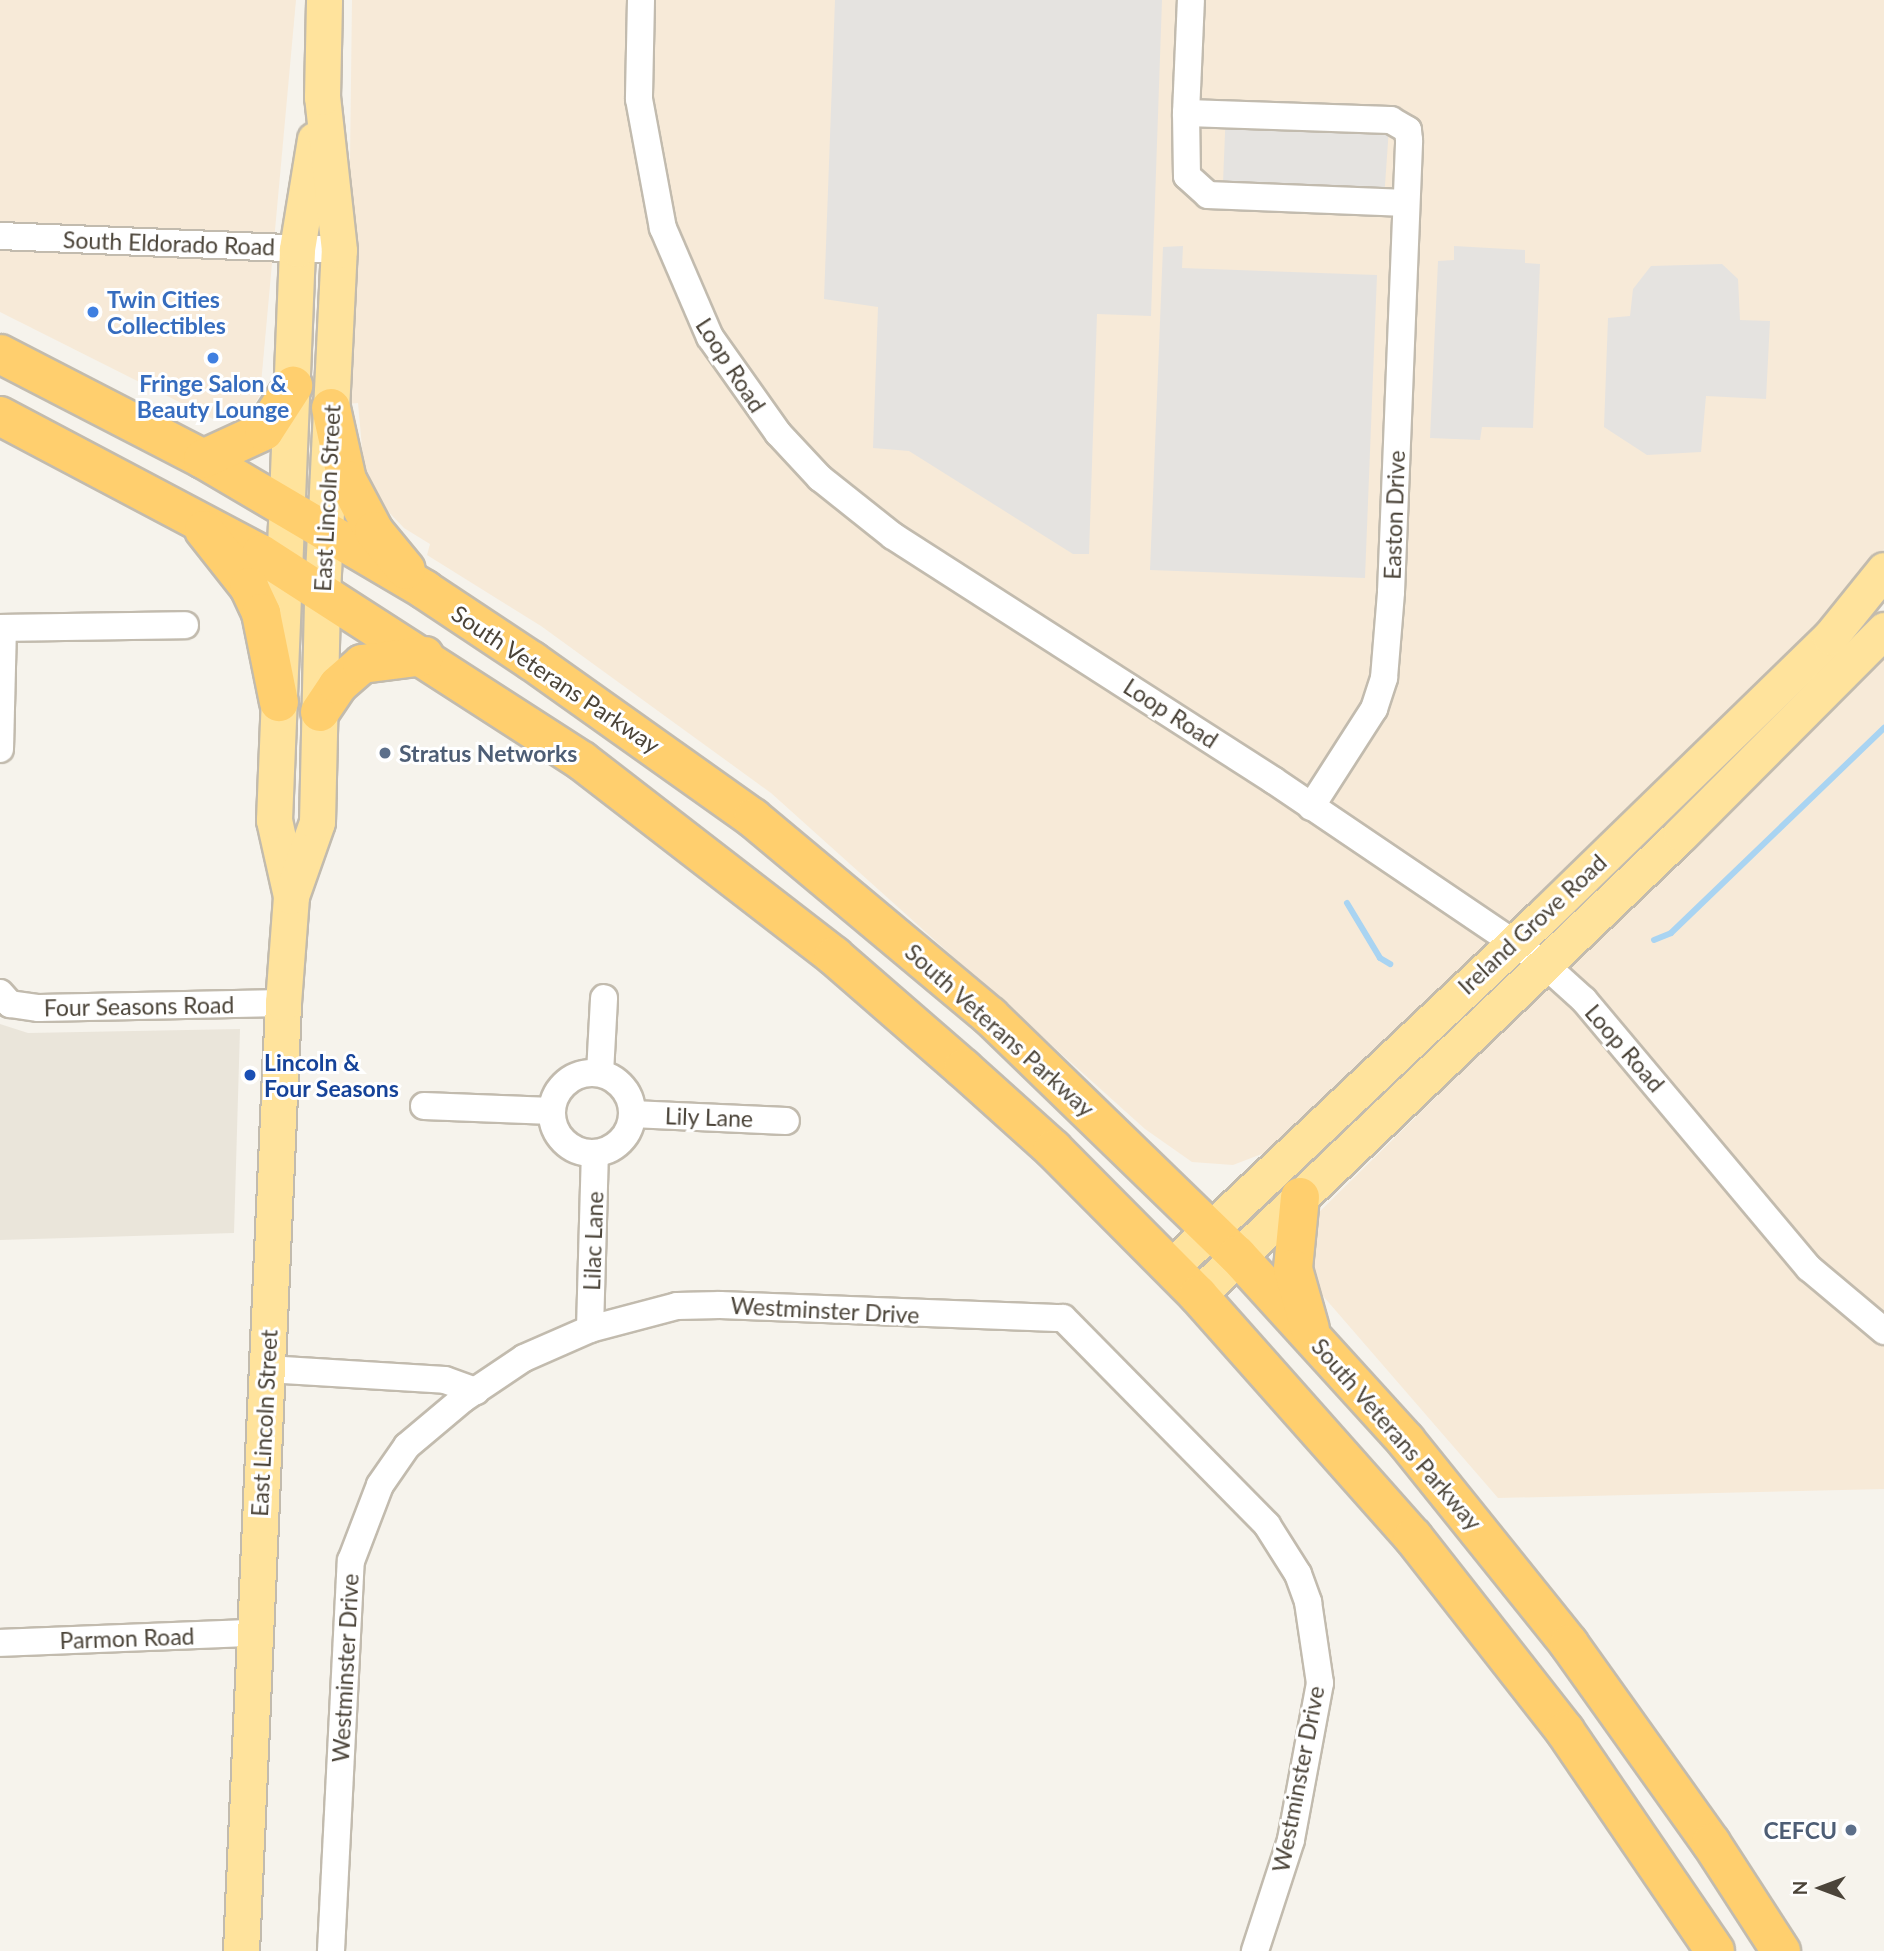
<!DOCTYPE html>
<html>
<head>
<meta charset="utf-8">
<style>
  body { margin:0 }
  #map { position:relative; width:1884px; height:1951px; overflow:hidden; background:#f6f3ec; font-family:Lato,sans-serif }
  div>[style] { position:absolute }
  .residential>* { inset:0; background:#eae5da }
  .commercial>* { inset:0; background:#f7ead8 }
  .parking>* { inset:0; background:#e5e3e0 }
  .stream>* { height:6px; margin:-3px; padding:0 3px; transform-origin:3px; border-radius:3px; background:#a9d4f2 }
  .roads { filter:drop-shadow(2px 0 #c2bbae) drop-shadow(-2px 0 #c2bbae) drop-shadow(0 2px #c2bbae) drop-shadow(0 -2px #c2bbae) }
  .minor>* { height:26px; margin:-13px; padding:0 13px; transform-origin:13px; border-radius:13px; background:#fff }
  .minor>.ring { margin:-13px; padding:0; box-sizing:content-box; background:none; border:26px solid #fff; border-radius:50% }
  .major>* { height:35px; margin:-17.5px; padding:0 17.5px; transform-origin:17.5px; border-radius:17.5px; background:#ffe39c }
  .highway>* { height:38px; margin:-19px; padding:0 19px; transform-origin:19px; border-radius:19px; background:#ffcf6e }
  .dots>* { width:19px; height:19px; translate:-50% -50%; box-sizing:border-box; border:4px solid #fff; border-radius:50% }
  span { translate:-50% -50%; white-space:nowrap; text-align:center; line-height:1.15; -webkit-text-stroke:6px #fff; paint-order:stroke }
  .street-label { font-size:23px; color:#4b4439 }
  .shop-label { font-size:23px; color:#366cbe; font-weight:700 }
  .left { translate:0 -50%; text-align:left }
  .service-label { font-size:23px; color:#4e5e75; font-weight:700 }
  .right { translate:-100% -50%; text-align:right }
  .transit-label { font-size:23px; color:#164399; font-weight:700 }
  .north { position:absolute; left:1786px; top:1853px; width:70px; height:70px; -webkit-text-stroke:5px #fff; paint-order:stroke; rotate:270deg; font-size:19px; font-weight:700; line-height:28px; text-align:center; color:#4b4439 }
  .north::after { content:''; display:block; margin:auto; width:24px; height:32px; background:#4b4439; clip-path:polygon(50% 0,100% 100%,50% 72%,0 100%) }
</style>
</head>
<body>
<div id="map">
  <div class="residential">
    <i style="clip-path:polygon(0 1024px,28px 1033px,240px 1029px,234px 1233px,0 1240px)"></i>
  </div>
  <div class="commercial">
    <i style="clip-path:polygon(0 0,296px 0,260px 395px,252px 408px,213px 419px,0 312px)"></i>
    <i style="clip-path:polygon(352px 0,1884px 0,1884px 549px,1843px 607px,1272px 1150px,1233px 1165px,1192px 1162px,1145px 1129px,771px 793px,541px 626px,427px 555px,430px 544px,404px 528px,381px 504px,364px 470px,358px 403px,347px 404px)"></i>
    <i style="clip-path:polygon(1884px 651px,1884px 1489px,1498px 1498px,1317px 1289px,1309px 1259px,1308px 1223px,1863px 677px)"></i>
  </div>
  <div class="parking">
    <i style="clip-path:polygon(835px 0,1162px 0,1151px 316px,1097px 314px,1089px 554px,1073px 554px,909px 451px,873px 448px,878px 307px,824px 299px)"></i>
    <i style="clip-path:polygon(1226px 109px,1390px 113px,1383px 214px,1222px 207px)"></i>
    <i style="clip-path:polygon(1183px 246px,1182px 268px,1377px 275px,1365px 578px,1150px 570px,1163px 247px)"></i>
    <i style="clip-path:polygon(1454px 246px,1525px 250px,1525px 263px,1540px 264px,1533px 428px,1482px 427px,1480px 440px,1430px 438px,1438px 261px,1454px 260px)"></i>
    <i style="clip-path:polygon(1722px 264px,1738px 279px,1740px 320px,1770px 321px,1766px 399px,1706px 396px,1701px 452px,1647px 455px,1604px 427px,1608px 318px,1630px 316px,1633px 289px,1651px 266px)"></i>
  </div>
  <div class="stream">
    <i style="left:1347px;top:903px;width:64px;rotate:59deg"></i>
    <i style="left:1380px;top:958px;width:12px;rotate:31deg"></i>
    <i style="left:1654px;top:940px;width:18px;rotate:-22deg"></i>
    <i style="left:1671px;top:933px;width:296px;rotate:-43.9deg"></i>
  </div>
  <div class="roads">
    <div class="minor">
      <i style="left:641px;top:0;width:99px;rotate:91.2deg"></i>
      <i style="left:639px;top:99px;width:131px;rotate:79.5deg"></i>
      <i style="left:663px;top:228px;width:119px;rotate:66.7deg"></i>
      <i style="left:710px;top:337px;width:118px;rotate:54.7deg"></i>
      <i style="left:778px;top:433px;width:62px;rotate:47deg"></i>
      <i style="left:820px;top:478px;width:93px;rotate:38.5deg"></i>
      <i style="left:893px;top:536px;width:452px;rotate:32.7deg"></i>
      <i style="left:1273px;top:780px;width:326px;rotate:34.1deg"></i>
      <i style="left:1543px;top:963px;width:55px;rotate:42.1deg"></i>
      <i style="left:1584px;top:1000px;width:350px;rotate:50deg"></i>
      <i style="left:1809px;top:1268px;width:98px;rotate:40deg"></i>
      <i style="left:1186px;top:113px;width:113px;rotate:-87.5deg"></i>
      <i style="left:0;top:236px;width:339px;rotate:2.4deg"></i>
      <i style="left:0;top:628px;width:185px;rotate:-0.9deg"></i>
      <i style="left:0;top:749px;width:121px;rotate:-88.6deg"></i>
      <i style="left:1311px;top:807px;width:117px;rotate:-57.3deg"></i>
      <i style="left:1374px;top:709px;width:33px;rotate:-72deg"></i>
      <i style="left:1384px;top:678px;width:86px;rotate:-85.3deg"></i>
      <i style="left:1391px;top:592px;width:452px;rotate:-87.7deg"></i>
      <i style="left:1409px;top:140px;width:10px;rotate:-96deg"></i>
      <i style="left:1408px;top:130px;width:20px;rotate:-150deg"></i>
      <i style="left:1391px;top:120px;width:205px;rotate:-178deg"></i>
      <i style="left:1186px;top:113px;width:63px;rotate:89.1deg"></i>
      <i style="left:1187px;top:176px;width:28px;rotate:42deg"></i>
      <i style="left:1208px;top:195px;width:198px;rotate:2.3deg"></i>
      <i style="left:0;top:993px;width:15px;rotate:48deg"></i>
      <i style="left:10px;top:1004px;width:29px;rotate:8deg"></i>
      <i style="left:39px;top:1008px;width:244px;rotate:-1.2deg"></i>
      <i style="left:600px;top:1073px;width:75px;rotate:-86.9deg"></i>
      <i class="ring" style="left:552px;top:1073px;width:54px;height:54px"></i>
      <i style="left:424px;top:1106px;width:128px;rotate:2.2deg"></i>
      <i style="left:632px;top:1114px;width:154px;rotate:2.6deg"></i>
      <i style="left:590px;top:1329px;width:176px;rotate:-88.4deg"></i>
      <i style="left:267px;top:1369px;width:178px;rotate:3.5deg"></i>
      <i style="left:445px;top:1380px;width:33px;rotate:20deg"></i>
      <i style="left:0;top:1643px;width:254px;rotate:-2.3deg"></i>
      <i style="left:331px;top:1951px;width:391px;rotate:-87.1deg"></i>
      <i style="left:351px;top:1561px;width:81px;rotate:-69.1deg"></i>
      <i style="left:380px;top:1485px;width:47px;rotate:-55.3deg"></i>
      <i style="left:407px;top:1446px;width:73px;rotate:-40deg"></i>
      <i style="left:463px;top:1399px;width:73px;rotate:-33.9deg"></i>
      <i style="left:524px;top:1358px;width:72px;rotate:-23.7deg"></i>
      <i style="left:590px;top:1329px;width:90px;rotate:-14.8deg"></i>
      <i style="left:677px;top:1306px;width:43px;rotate:-1.3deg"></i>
      <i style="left:720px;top:1305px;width:343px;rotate:2.2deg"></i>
      <i style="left:1063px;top:1318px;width:291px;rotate:45.4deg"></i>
      <i style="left:1267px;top:1525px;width:58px;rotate:57.7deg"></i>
      <i style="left:1298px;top:1574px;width:30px;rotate:70deg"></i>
      <i style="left:1308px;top:1602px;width:82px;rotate:81.6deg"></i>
      <i style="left:1320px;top:1683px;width:160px;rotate:100.5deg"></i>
      <i style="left:1291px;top:1840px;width:117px;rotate:108deg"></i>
    </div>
    <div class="major">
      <i style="left:291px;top:896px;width:78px;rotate:-102.6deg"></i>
      <i style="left:274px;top:820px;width:571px;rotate:-87.69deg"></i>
      <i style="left:297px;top:249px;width:111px;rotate:-80.7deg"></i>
      <i style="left:1170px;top:1268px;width:517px;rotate:-43.35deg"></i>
      <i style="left:1546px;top:913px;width:396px;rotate:-44.2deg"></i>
      <i style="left:1830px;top:637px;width:86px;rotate:-51.1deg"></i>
      <i style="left:1198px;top:1295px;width:668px;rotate:-43.66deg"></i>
      <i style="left:1681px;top:834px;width:288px;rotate:-45.1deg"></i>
      <i style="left:241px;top:1951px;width:949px;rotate:-87.46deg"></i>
      <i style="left:283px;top:1003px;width:107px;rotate:-85.7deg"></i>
      <i style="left:291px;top:896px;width:78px;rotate:-70.6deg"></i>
      <i style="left:317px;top:822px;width:228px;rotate:-88.7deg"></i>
      <i style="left:322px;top:594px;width:344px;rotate:-87.2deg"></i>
      <i style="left:339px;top:250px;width:154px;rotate:-96.3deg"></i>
      <i style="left:322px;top:97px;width:97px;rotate:-88.8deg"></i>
    </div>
    <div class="highway">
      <i style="left:0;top:354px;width:229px;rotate:27.3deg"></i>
      <i style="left:203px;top:459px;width:258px;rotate:30.5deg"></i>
      <i style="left:425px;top:590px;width:128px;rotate:33.6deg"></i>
      <i style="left:532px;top:661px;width:271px;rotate:35.4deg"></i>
      <i style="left:753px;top:818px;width:309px;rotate:39.9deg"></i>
      <i style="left:990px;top:1016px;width:344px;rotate:44.1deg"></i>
      <i style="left:1237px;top:1255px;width:251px;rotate:47.7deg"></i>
      <i style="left:1406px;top:1441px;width:260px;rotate:51.2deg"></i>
      <i style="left:1569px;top:1644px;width:244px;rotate:54.5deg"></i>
      <i style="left:1711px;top:1843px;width:129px;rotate:57.1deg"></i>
      <i style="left:331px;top:408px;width:74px;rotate:77.5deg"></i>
      <i style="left:347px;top:480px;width:58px;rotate:62.1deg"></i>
      <i style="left:374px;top:531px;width:50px;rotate:50.6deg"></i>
      <i style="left:0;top:416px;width:295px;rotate:27.9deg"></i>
      <i style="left:261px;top:554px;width:382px;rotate:32.8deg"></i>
      <i style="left:582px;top:761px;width:319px;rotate:37.7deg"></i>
      <i style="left:834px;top:956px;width:171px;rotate:41deg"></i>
      <i style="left:963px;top:1068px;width:121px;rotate:42deg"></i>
      <i style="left:1053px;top:1149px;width:206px;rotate:45.2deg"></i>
      <i style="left:1198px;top:1295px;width:324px;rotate:48.4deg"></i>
      <i style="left:1413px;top:1537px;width:246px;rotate:51.9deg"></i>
      <i style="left:1565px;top:1731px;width:266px;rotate:55.7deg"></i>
      <i style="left:203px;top:459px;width:67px;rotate:-24.7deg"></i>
      <i style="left:264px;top:431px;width:54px;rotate:-57.2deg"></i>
      <i style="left:204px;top:530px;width:73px;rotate:51.7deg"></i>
      <i style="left:249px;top:587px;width:29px;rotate:65deg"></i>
      <i style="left:261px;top:613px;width:91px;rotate:78.6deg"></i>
      <i style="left:320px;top:712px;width:32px;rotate:-56deg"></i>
      <i style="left:338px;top:685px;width:32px;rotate:-41deg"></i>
      <i style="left:362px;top:664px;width:63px;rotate:-7.4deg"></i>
      <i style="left:1300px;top:1197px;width:72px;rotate:95.6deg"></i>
      <i style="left:1293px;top:1269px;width:62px;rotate:74.2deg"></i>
    </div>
  </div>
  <div class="dots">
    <i style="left:93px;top:312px;background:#3f7fe0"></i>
    <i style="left:213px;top:358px;background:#3f7fe0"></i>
    <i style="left:385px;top:753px;background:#5c6f8a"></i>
    <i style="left:250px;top:1075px;background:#1a4fb4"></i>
    <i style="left:1851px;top:1830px;background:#5c6f8a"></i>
  </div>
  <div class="street-label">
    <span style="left:169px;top:243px;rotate:2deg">South Eldorado Road</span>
    <span style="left:731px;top:365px;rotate:57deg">Loop Road</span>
    <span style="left:327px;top:498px;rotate:-87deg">East Lincoln Street</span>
    <span style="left:1394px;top:515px;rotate:-88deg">Easton Drive</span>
    <span style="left:556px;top:679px;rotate:34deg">South Veterans Parkway</span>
    <span style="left:1171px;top:713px;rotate:33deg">Loop Road</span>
    <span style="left:1532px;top:924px;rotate:-43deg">Ireland Grove Road</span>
    <span style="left:139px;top:1006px;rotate:-1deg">Four Seasons Road</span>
    <span style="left:1000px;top:1030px;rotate:42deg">South Veterans Parkway</span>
    <span style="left:1625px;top:1048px;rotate:49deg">Loop Road</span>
    <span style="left:709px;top:1117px;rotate:2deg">Lily Lane</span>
    <span style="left:593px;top:1241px;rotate:-88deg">Lilac Lane</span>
    <span style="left:825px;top:1310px;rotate:3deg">Westminster Drive</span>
    <span style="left:264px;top:1423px;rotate:-87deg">East Lincoln Street</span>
    <span style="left:1397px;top:1434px;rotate:49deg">South Veterans Parkway</span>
    <span style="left:127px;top:1638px;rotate:-2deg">Parmon Road</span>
    <span style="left:345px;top:1668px;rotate:-87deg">Westminster Drive</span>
    <span style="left:1298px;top:1779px;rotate:-79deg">Westminster Drive</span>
  </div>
  <div class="shop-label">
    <span class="left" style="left:107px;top:312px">Twin Cities<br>Collectibles</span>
    <span style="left:213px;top:396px">Fringe Salon &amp;<br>Beauty Lounge</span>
  </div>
  <div class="service-label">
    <span class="left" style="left:399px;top:753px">Stratus Networks</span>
    <span class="right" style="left:1837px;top:1830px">CEFCU</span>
  </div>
  <div class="transit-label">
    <span class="left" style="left:264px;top:1075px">Lincoln &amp;<br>Four Seasons</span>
  </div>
  <div class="north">N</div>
</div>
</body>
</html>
